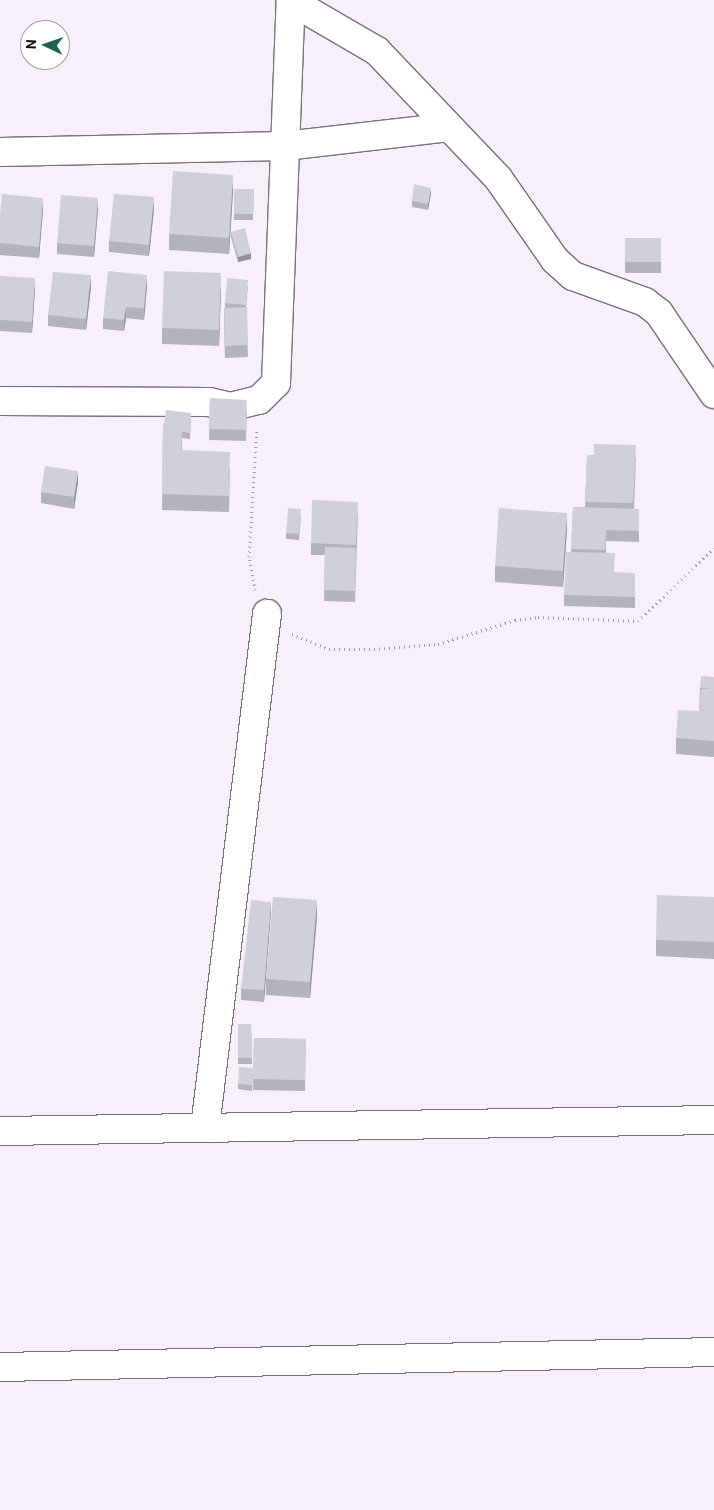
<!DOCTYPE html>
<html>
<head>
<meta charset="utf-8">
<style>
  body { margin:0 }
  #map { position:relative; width:714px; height:1510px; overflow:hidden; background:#f7f0fb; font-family:Roboto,sans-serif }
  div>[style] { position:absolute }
  .path>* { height:3px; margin-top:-1.5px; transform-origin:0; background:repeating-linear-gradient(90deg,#a19ba3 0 1px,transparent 0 5px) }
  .roads { filter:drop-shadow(1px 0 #77717a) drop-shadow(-1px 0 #77717a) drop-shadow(0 1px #77717a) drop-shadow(0 -1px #77717a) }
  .street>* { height:28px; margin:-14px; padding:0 14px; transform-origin:14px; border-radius:14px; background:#fff }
  .wall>* { inset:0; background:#b3b3bd }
  .shaded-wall>* { inset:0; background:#92929a }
  .building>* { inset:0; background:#d0d0dc }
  span { translate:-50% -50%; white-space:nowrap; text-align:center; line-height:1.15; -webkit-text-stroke:4px #fff; paint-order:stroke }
  .north { position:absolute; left:20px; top:20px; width:50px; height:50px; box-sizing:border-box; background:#fff; border:1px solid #a19fa1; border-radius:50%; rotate:273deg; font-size:14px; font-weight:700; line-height:20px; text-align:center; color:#131014 }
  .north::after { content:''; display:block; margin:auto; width:18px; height:22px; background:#1f6252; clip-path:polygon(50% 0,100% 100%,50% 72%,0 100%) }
</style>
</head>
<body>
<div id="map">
  <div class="path">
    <i style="left:255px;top:590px;width:34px;rotate:-100deg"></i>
    <i style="left:249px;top:557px;width:129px;rotate:-86.5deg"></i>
    <i style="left:292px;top:634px;width:40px;rotate:22deg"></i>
    <i style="left:329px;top:649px;width:45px"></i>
    <i style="left:374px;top:649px;width:64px;rotate:-4.5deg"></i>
    <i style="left:438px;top:644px;width:81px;rotate:-17.3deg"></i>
    <i style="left:515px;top:620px;width:23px;rotate:-7deg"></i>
    <i style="left:538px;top:617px;width:100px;rotate:2.3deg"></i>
    <i style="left:638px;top:621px;width:105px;rotate:-43.8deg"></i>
  </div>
  <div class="roads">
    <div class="street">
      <i style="left:291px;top:1px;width:99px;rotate:30.2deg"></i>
      <i style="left:377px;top:51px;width:175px;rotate:46.4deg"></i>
      <i style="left:498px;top:178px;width:100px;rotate:55.2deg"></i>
      <i style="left:555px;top:260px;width:24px;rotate:42deg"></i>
      <i style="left:573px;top:276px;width:77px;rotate:19.9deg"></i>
      <i style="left:645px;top:302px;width:18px;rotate:38deg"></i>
      <i style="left:659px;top:313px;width:98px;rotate:55.8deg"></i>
      <i style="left:0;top:152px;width:285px;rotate:-1.2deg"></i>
      <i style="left:285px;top:146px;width:165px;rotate:-6.6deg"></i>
      <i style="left:0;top:401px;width:209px;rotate:0.3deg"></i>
      <i style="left:209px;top:402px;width:22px;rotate:13deg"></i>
      <i style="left:230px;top:407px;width:30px;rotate:-14deg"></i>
      <i style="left:259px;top:400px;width:24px;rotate:-45deg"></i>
      <i style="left:276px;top:383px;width:383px;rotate:-87.8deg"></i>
      <i style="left:205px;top:1128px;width:518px;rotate:-83.12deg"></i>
      <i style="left:0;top:1131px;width:714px;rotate:-0.88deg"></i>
      <i style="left:0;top:1367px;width:714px;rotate:-1.2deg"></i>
    </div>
  </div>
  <div class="wall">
    <i style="clip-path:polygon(234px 189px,254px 189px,253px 220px,234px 220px)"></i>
    <i style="clip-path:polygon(233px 191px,229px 254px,169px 250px,169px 234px)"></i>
    <i style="clip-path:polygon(431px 193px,428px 210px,412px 207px,412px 201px)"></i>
    <i style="clip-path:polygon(43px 209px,39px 258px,0 255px,0 215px)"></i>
    <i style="clip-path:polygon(98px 209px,94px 257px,57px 254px,57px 243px)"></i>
    <i style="clip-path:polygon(154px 209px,149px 256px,109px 252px,109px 241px)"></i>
    <i style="clip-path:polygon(231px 232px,251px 259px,238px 262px,231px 237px)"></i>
    <i style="clip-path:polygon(625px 238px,661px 238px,661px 273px,625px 273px)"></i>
    <i style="clip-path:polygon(0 276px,35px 289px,32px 333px,0 331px)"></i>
    <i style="clip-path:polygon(147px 286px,144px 320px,126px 318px,124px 331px,103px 329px,103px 318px)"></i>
    <i style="clip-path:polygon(248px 286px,246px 307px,248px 357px,225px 358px,224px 320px,224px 308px,225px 308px,225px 303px)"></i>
    <i style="clip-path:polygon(91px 287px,86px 330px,48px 326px,48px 315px)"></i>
    <i style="clip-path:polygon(221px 289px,219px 346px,162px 344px,162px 328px)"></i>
    <i style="clip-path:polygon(210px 398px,247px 411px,246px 441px,209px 440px)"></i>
    <i style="clip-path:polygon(191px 418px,190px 439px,182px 438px,182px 450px,230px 468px,229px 512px,162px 510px,163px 424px)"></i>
    <i style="clip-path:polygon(587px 455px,636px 457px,634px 509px,639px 509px,639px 542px,606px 541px,606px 553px,614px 572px,635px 584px,635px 608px,564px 606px,564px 595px,571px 552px,573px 507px,585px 507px)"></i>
    <i style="clip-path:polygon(78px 482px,74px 509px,41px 503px,41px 492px)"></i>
    <i style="clip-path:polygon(358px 513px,355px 602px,324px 601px,325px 555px,311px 555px,311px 543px)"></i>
    <i style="clip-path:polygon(301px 515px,299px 540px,286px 539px,286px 533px)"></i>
    <i style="clip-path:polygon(567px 529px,563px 587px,495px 582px,495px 566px)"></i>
    <i style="clip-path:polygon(714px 677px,714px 757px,676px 754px,676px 738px,699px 711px,700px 688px)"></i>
    <i style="clip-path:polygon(714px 897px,714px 959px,656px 956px,656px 940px)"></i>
    <i style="clip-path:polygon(271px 902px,264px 1002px,241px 1000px,241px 989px)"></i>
    <i style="clip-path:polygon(317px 916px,310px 998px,266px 995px,266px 979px)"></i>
    <i style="clip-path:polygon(238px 1024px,251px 1024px,252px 1064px,238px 1064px)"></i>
    <i style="clip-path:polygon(254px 1038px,306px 1039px,305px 1091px,253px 1090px)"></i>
    <i style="clip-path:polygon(253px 1074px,252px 1091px,238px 1089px,238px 1084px)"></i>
  </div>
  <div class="shaded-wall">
    <i style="clip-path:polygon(233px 175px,233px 191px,229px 254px,229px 238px)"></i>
    <i style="clip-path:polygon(431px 188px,431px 193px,428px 210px,428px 204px)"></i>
    <i style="clip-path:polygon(154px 197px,154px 209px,149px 256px,149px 245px)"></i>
    <i style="clip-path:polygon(43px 198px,43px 209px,39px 258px,39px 247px)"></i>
    <i style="clip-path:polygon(98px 198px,98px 209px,94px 257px,94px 246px)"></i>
    <i style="clip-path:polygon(251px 253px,251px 259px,238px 262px,238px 257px)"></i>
    <i style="clip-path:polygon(221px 273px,221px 289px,219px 346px,219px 330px)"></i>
    <i style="clip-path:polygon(91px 275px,91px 287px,86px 330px,86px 319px)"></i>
    <i style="clip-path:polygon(147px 275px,147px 286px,144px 320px,144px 308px)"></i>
    <i style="clip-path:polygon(35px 278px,35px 289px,32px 333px,32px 322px)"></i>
    <i style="clip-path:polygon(126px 307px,126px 318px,124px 331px,124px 320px)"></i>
    <i style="clip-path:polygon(78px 471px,78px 482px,74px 509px,74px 497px)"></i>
    <i style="clip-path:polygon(567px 513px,567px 529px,563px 587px,563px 571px)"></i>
    <i style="clip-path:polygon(317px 900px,317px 916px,310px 998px,310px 982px)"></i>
    <i style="clip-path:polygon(271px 902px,271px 913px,264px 1002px,264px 990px)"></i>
  </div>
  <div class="building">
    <i style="clip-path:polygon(173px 171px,233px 175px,229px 238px,169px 234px)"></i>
    <i style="clip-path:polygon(414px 184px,431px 188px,428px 204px,412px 201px)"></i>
    <i style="clip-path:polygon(234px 189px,254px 189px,253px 214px,234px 214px)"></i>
    <i style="clip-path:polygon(2px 194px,43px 198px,39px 247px,0 243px,0 215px)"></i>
    <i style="clip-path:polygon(114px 194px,154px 197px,149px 245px,109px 241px)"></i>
    <i style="clip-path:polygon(61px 195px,98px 198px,94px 246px,57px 243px)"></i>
    <i style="clip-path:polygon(245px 228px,251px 253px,238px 257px,231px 232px)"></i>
    <i style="clip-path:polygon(625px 238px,661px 238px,661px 262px,625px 262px)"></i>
    <i style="clip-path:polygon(108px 271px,147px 275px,144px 308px,126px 307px,124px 320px,103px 318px)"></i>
    <i style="clip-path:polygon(164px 271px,221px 273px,219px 330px,162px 328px)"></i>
    <i style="clip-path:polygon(53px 272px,91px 275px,86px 319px,48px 315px)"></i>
    <i style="clip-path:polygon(0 276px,35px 278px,32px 322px,0 320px)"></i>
    <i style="clip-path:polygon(227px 278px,248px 280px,246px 305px,225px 303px)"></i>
    <i style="clip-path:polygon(247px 307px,248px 345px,225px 346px,224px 308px)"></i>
    <i style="clip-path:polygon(210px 398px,247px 400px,246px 430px,209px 429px)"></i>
    <i style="clip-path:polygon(166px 410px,191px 413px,190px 433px,182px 432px,182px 424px,164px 424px)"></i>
    <i style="clip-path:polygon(163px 424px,182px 424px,181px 450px,230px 452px,229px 496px,162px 494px)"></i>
    <i style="clip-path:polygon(594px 444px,636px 445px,633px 503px,585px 502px,587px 455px,594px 455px)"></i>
    <i style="clip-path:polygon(45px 466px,78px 471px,74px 497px,41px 492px)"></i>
    <i style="clip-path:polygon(312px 500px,358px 502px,356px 545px,311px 543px)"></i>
    <i style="clip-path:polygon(573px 507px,639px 509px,639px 531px,606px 530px,605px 550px,571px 549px)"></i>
    <i style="clip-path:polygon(288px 508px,301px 509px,299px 534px,286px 533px)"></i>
    <i style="clip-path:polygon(499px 508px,567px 513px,563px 571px,495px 566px)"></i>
    <i style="clip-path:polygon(325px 547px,356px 548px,355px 591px,324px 590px)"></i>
    <i style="clip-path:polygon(566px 552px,615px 553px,614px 572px,635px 573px,635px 597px,564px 595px)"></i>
    <i style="clip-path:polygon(701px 676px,714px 677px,714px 689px,700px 688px)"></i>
    <i style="clip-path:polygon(701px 689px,714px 689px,714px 741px,676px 738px,678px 710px,699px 711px)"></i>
    <i style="clip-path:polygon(657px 895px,714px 897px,714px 942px,656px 940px)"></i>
    <i style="clip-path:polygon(273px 897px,317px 900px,310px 982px,266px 979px)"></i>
    <i style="clip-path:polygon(251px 900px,271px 902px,264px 990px,241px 989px)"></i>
    <i style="clip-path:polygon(238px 1024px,251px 1024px,252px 1058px,238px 1058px)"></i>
    <i style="clip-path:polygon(254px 1038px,306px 1039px,305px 1080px,253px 1079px)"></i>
    <i style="clip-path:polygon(239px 1067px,253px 1068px,252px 1085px,238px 1084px)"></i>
  </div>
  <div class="north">N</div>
</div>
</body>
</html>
